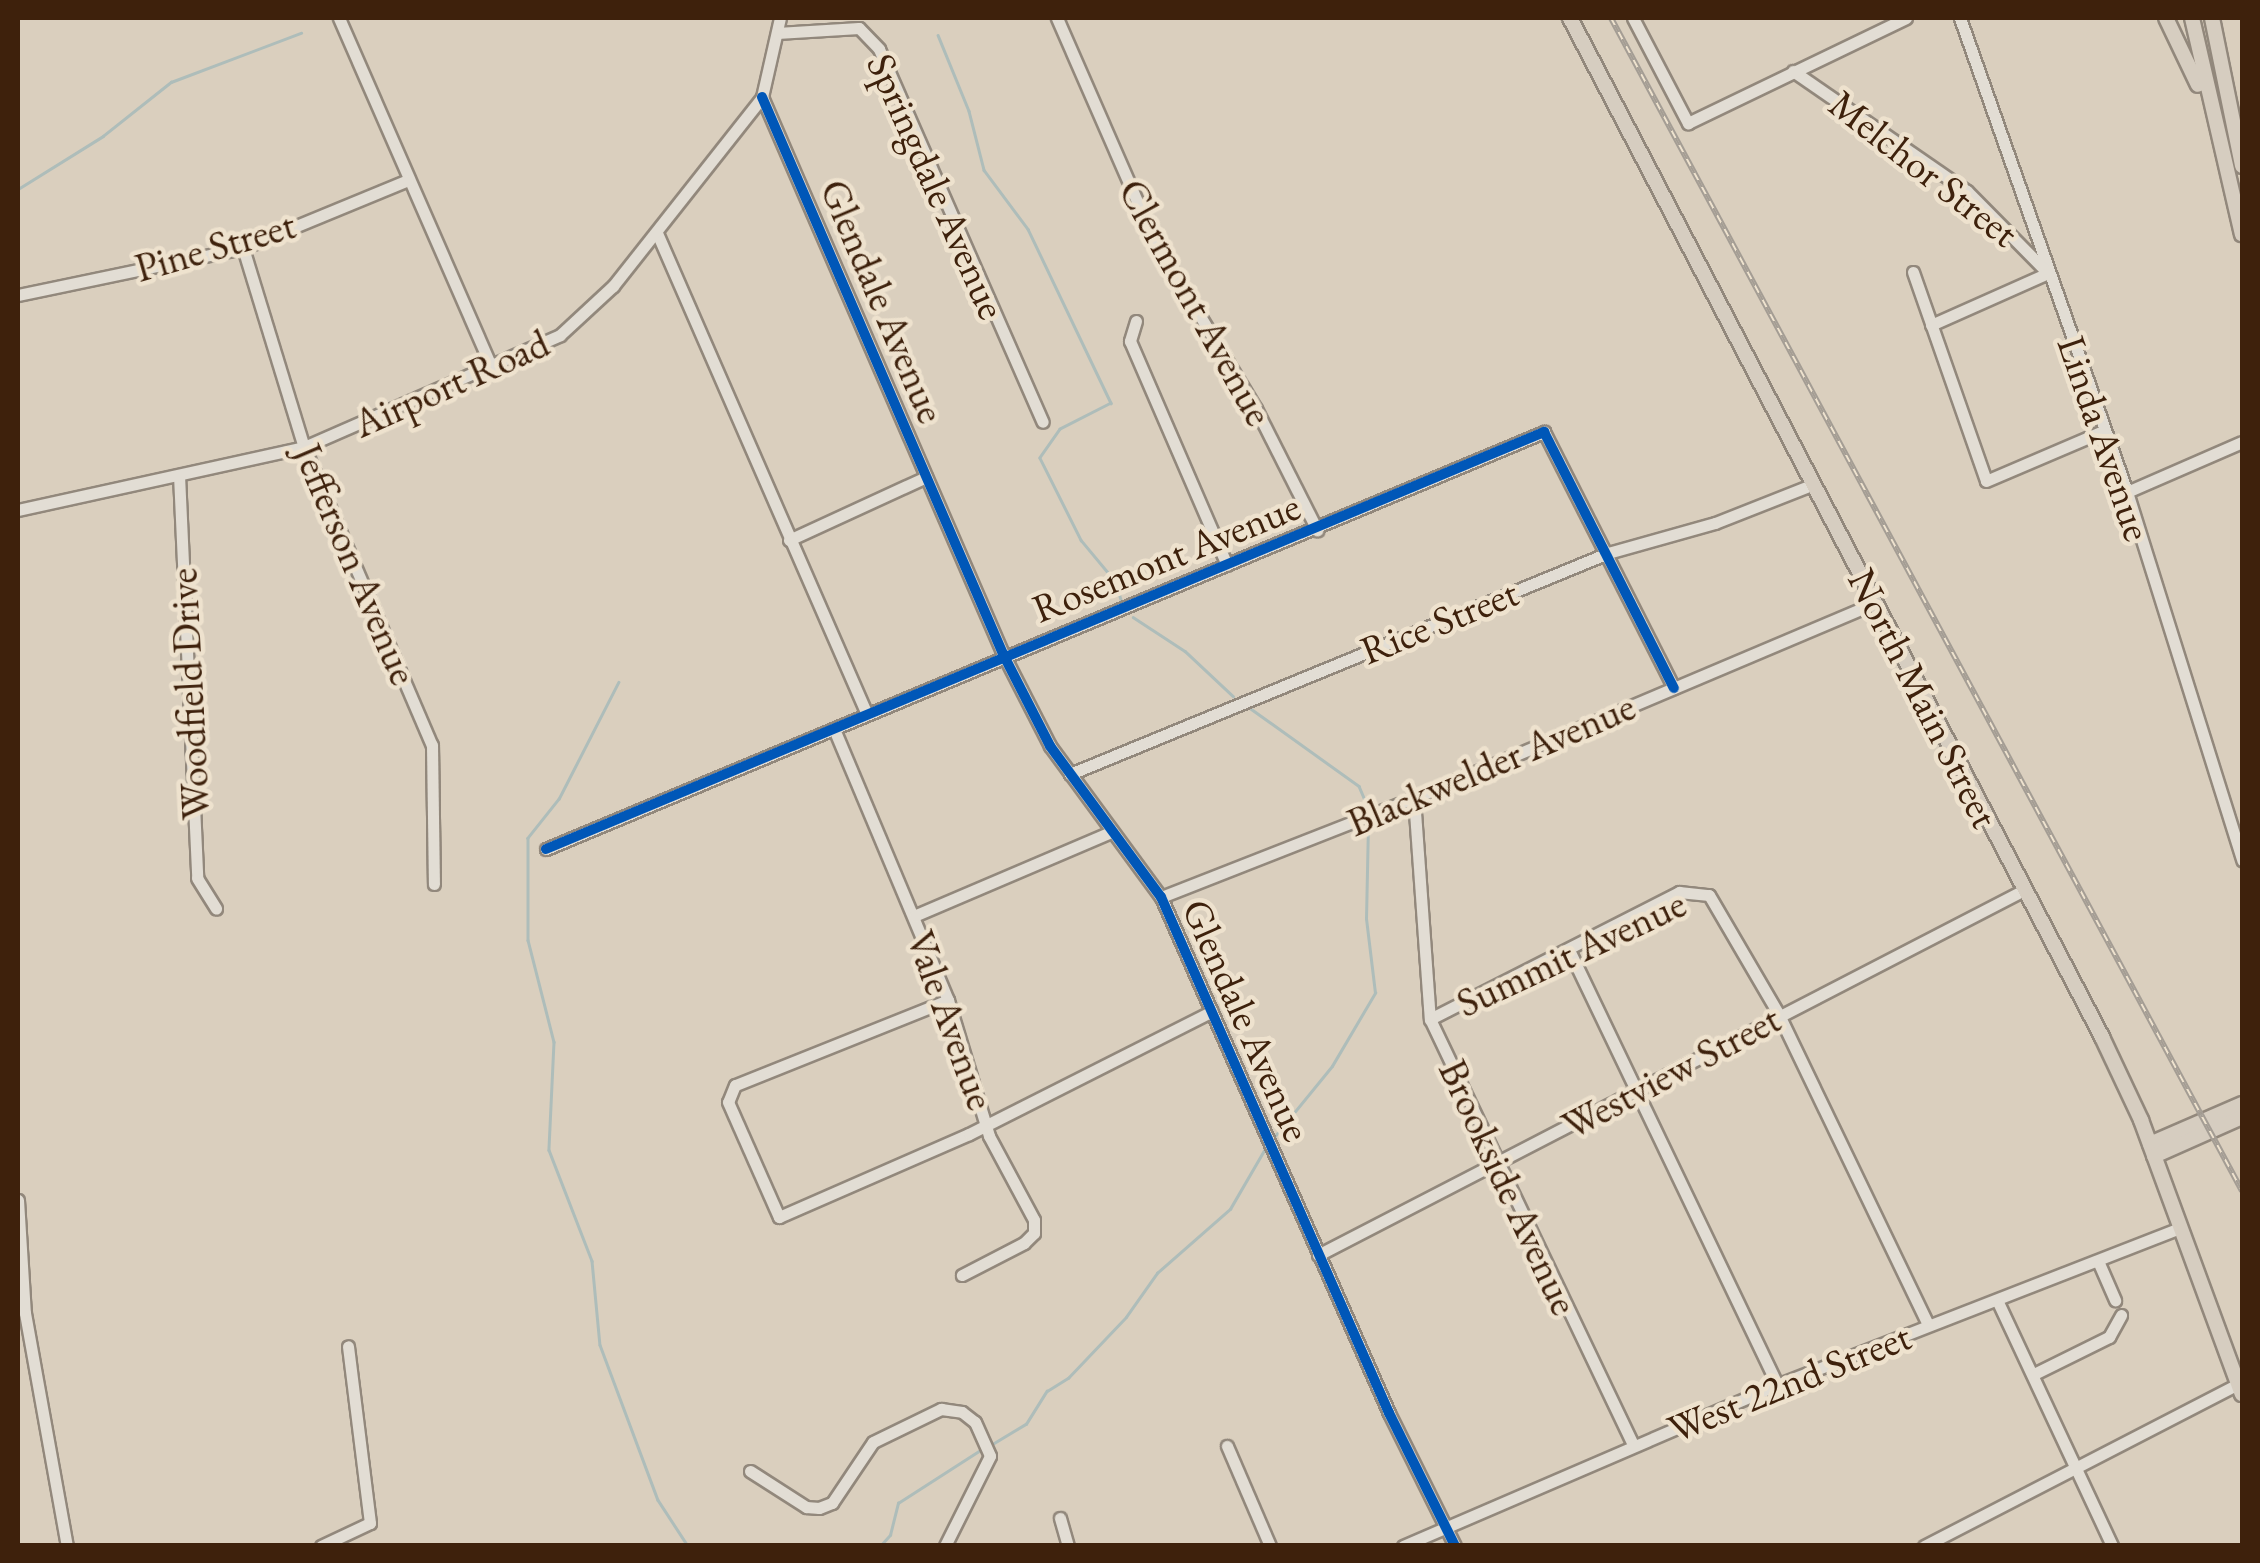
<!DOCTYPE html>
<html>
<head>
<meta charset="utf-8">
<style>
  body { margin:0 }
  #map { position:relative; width:2260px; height:1563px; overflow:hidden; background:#dacfbe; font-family:"EB Garamond",serif }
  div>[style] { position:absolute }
  .stream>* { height:2.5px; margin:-1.25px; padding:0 1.25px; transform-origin:1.25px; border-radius:1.25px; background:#aebdba }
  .roads { filter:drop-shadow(2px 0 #92887c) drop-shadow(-2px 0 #92887c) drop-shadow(0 2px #92887c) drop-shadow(0 -2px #92887c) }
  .minor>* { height:11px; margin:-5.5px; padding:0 5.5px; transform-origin:5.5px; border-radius:5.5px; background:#e2ddd4 }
  .major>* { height:14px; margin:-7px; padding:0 7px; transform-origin:7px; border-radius:7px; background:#d6cdc0 }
  .rail>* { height:6px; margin-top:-3px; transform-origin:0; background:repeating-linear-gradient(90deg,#eee2ce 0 8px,#a49d94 0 16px); box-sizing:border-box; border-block:2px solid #a49d94 }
  .cycleway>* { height:10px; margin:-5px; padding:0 5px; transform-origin:5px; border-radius:5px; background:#0057b8 }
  span { translate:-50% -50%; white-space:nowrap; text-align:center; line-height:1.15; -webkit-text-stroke:9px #eee2ce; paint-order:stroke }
  .street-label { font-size:40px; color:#3e210c }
  .frame { position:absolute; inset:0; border:20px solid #3e210c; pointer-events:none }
</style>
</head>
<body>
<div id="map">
  <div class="stream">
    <i style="left:938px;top:35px;width:82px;rotate:67.8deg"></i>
    <i style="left:969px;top:111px;width:61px;rotate:75.7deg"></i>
    <i style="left:984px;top:170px;width:74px;rotate:53.3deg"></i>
    <i style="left:1028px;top:229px;width:193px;rotate:64.5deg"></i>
    <i style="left:1111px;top:403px;width:57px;rotate:153deg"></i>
    <i style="left:1060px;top:429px;width:35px;rotate:125deg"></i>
    <i style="left:1040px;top:458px;width:92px;rotate:63.4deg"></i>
    <i style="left:1081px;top:540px;width:53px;rotate:50.3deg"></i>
    <i style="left:1115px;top:581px;width:19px;rotate:72deg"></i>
    <i style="left:18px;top:189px;width:100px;rotate:-31.9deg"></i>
    <i style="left:103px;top:136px;width:87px;rotate:-38.5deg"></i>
    <i style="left:171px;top:82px;width:139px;rotate:-20.7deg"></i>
    <i style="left:1133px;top:617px;width:62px;rotate:33.2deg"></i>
    <i style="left:1185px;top:651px;width:66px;rotate:43.2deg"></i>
    <i style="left:619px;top:682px;width:131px;rotate:117.1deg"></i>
    <i style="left:559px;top:799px;width:50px;rotate:128.5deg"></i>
    <i style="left:528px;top:838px;width:102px;rotate:90deg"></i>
    <i style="left:528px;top:940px;width:105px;rotate:75.7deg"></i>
    <i style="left:554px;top:1042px;width:108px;rotate:92.7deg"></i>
    <i style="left:549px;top:1150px;width:119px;rotate:68.8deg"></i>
    <i style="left:592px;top:1261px;width:84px;rotate:84.6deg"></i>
    <i style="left:600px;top:1345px;width:165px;rotate:69.5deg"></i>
    <i style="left:658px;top:1500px;width:55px;rotate:56.9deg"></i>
    <i style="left:1250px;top:708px;width:134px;rotate:35.6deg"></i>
    <i style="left:1359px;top:786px;width:23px;rotate:67deg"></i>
    <i style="left:1275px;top:1136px;width:90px;rotate:-50.8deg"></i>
    <i style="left:1332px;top:1066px;width:85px;rotate:-59.5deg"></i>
    <i style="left:1375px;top:993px;width:75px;rotate:-96.9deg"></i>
    <i style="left:1366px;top:919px;width:94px;rotate:-88.8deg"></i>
    <i style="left:994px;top:1443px;width:37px;rotate:-31deg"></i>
    <i style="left:1026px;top:1424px;width:39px;rotate:-58deg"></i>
    <i style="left:1047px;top:1391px;width:25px;rotate:-32deg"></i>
    <i style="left:1068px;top:1378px;width:84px;rotate:-46.4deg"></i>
    <i style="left:1126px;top:1317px;width:54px;rotate:-54.8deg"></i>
    <i style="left:1157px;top:1273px;width:97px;rotate:-41.2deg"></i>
    <i style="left:1230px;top:1209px;width:72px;rotate:-59.9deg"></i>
    <i style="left:880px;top:1546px;width:15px;rotate:-48deg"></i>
    <i style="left:890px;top:1535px;width:33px;rotate:-76deg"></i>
    <i style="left:898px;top:1503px;width:96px;rotate:-32.7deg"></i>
  </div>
  <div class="roads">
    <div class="minor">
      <i style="left:339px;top:18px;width:382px;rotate:66.4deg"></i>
      <i style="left:1057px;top:18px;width:240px;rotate:66.4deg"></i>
      <i style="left:1153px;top:238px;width:200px;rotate:58.9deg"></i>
      <i style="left:1256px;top:409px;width:136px;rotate:63.2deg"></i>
      <i style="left:1633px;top:18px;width:119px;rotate:62.4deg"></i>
      <i style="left:1688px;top:123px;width:242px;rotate:-25.7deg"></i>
      <i style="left:1960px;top:18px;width:503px;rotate:70.59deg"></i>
      <i style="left:2127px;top:492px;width:386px;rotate:72.6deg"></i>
      <i style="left:777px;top:33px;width:82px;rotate:-3.5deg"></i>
      <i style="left:859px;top:28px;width:29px;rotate:46deg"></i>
      <i style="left:879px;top:49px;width:407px;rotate:66.3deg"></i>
      <i style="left:1793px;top:71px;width:211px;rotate:34.6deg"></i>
      <i style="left:1967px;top:191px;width:115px;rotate:45.4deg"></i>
      <i style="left:2048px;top:273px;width:128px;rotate:156deg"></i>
      <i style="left:762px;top:97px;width:607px;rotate:66.6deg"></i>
      <i style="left:1003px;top:654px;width:103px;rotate:62.9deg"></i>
      <i style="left:1050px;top:746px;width:187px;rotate:53.7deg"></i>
      <i style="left:1161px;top:897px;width:564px;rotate:66.16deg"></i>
      <i style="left:1389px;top:1413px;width:148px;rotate:63.6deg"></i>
      <i style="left:657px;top:233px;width:523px;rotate:66.43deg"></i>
      <i style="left:243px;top:248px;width:208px;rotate:73deg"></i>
      <i style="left:304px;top:447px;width:324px;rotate:66.8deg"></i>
      <i style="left:432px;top:745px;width:139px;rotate:89.2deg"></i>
      <i style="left:1913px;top:272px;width:221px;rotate:70.7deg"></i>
      <i style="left:1986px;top:481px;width:127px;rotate:-23.1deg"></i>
      <i style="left:18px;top:295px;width:230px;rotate:-11.8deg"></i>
      <i style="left:243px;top:248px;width:178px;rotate:-22.4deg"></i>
      <i style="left:1136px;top:321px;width:21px;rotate:107deg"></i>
      <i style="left:1130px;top:341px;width:244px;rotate:66.6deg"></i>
      <i style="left:179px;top:475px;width:403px;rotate:87.4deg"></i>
      <i style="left:197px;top:878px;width:36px;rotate:58deg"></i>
      <i style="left:2127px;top:492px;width:125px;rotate:-23.5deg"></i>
      <i style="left:18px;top:510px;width:293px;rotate:-12.4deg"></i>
      <i style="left:304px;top:447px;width:279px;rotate:-23.6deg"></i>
      <i style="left:560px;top:335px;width:72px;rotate:-42.8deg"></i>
      <i style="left:613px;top:286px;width:241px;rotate:-51.7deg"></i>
      <i style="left:762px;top:97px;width:81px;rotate:-77.2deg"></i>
      <i style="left:789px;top:540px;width:151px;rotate:-24.7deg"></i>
      <i style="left:834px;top:729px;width:294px;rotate:67.2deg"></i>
      <i style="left:948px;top:1000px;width:142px;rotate:73.2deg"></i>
      <i style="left:989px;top:1136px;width:95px;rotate:61.8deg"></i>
      <i style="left:1034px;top:1220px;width:13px;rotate:90deg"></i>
      <i style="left:1034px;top:1233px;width:14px;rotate:135deg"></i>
      <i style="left:1024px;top:1243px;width:70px;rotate:152.7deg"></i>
      <i style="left:1070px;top:774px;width:582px;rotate:-22.33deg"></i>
      <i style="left:1608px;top:553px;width:111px;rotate:-15.7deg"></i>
      <i style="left:1715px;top:523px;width:106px;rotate:-21.5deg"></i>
      <i style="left:1414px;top:798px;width:222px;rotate:85.9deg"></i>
      <i style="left:1430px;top:1019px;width:473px;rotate:64.5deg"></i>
      <i style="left:546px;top:849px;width:1082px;rotate:-22.68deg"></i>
      <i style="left:1544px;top:432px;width:287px;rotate:63.1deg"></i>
      <i style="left:1161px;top:897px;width:272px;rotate:-21.4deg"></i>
      <i style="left:1414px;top:798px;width:501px;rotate:-22.93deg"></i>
      <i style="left:914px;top:916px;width:212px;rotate:-23.1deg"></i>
      <i style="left:1569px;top:950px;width:482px;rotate:64.4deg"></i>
      <i style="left:948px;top:1000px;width:229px;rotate:158.2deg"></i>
      <i style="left:735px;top:1085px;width:18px;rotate:112deg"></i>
      <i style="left:728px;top:1102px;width:126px;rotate:66.1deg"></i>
      <i style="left:779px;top:1217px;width:207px;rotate:-23.6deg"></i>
      <i style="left:969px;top:1134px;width:272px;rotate:-26.8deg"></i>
      <i style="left:1430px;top:1019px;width:280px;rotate:-27deg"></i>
      <i style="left:1679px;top:892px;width:30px;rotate:6deg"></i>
      <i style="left:1709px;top:895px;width:139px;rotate:59.7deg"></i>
      <i style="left:1779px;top:1015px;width:344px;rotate:64.3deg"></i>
      <i style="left:18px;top:1200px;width:113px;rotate:86.5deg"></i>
      <i style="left:25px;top:1313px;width:237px;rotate:79.8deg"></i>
      <i style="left:1318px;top:1255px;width:795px;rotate:-27.34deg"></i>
      <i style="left:2098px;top:1261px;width:43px;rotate:66.4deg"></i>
      <i style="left:1997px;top:1300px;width:272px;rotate:64.9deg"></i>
      <i style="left:2034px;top:1374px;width:84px;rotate:-26.3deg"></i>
      <i style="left:2109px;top:1337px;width:25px;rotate:-61deg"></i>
      <i style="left:1227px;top:1446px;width:109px;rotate:66.7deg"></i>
      <i style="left:750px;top:1471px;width:67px;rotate:32.7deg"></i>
      <i style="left:806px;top:1507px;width:13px;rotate:4deg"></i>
      <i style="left:819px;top:1508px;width:14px;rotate:-21deg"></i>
      <i style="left:832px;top:1503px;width:73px;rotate:-56.1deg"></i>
      <i style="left:873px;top:1442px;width:76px;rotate:-25.9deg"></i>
      <i style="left:941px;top:1409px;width:21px;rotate:8deg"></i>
      <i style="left:962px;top:1412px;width:16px;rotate:38deg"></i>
      <i style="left:975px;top:1422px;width:37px;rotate:66deg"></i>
      <i style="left:990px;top:1456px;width:101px;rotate:116.6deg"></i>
      <i style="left:1060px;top:1518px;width:29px;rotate:74deg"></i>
      <i style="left:321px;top:1546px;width:54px;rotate:-25.1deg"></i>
      <i style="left:370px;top:1523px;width:178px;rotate:-97.1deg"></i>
      <i style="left:1403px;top:1546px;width:407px;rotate:-23.3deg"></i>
      <i style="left:1777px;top:1385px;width:432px;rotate:-21.3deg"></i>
      <i style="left:1924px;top:1546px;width:353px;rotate:-27.3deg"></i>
    </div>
    <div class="major">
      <i style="left:1570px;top:18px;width:1150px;rotate:62.43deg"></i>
      <i style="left:2102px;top:1037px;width:92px;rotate:64.8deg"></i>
      <i style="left:2141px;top:1120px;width:292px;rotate:69.8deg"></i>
      <i style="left:2166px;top:18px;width:74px;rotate:64.5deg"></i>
      <i style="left:2192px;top:18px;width:222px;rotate:77deg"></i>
      <i style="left:2212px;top:18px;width:151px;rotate:78.5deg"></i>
      <i style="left:2150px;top:1144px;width:100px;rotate:-23.5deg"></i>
      <i style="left:2154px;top:1156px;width:96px;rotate:-23.9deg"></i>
    </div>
  </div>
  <div class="rail">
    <i style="left:1611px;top:18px;width:1332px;rotate:61.72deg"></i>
  </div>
  <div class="cycleway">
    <i style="left:762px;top:97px;width:607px;rotate:66.6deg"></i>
    <i style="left:1003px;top:654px;width:103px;rotate:62.9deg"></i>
    <i style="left:1050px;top:746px;width:187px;rotate:53.7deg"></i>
    <i style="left:1161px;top:897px;width:564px;rotate:66.16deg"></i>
    <i style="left:1389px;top:1413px;width:148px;rotate:63.6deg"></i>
    <i style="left:546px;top:849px;width:1082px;rotate:-22.68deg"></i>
    <i style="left:1544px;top:432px;width:287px;rotate:63.1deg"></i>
  </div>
  <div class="street-label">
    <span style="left:1924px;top:168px;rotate:38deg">Melchor Street</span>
    <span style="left:937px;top:186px;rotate:66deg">Springdale Avenue</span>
    <span style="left:215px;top:246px;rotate:-16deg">Pine Street</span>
    <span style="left:883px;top:301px;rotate:67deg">Glendale Avenue</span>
    <span style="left:1196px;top:302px;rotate:61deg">Clermont Avenue</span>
    <span style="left:451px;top:383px;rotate:-24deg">Airport Road</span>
    <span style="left:2105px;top:438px;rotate:71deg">Linda Avenue</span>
    <span style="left:1166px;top:557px;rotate:-22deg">Rosemont Avenue</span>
    <span style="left:356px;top:564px;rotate:67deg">Jefferson Avenue</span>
    <span style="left:1439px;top:621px;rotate:-22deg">Rice Street</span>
    <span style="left:189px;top:694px;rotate:-93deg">Woodfield Drive</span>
    <span style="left:1924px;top:698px;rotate:63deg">North Main Street</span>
    <span style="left:1491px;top:764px;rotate:-23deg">Blackwelder Avenue</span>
    <span style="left:1571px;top:953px;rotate:-25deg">Summit Avenue</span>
    <span style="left:951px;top:1020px;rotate:70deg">Vale Avenue</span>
    <span style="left:1247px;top:1020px;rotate:66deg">Glendale Avenue</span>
    <span style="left:1671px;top:1072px;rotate:-28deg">Westview Street</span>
    <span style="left:1509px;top:1187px;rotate:65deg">Brookside Avenue</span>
    <span style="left:1789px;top:1382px;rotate:-22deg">West 22nd Street</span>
  </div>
  <div class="frame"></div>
</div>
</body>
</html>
